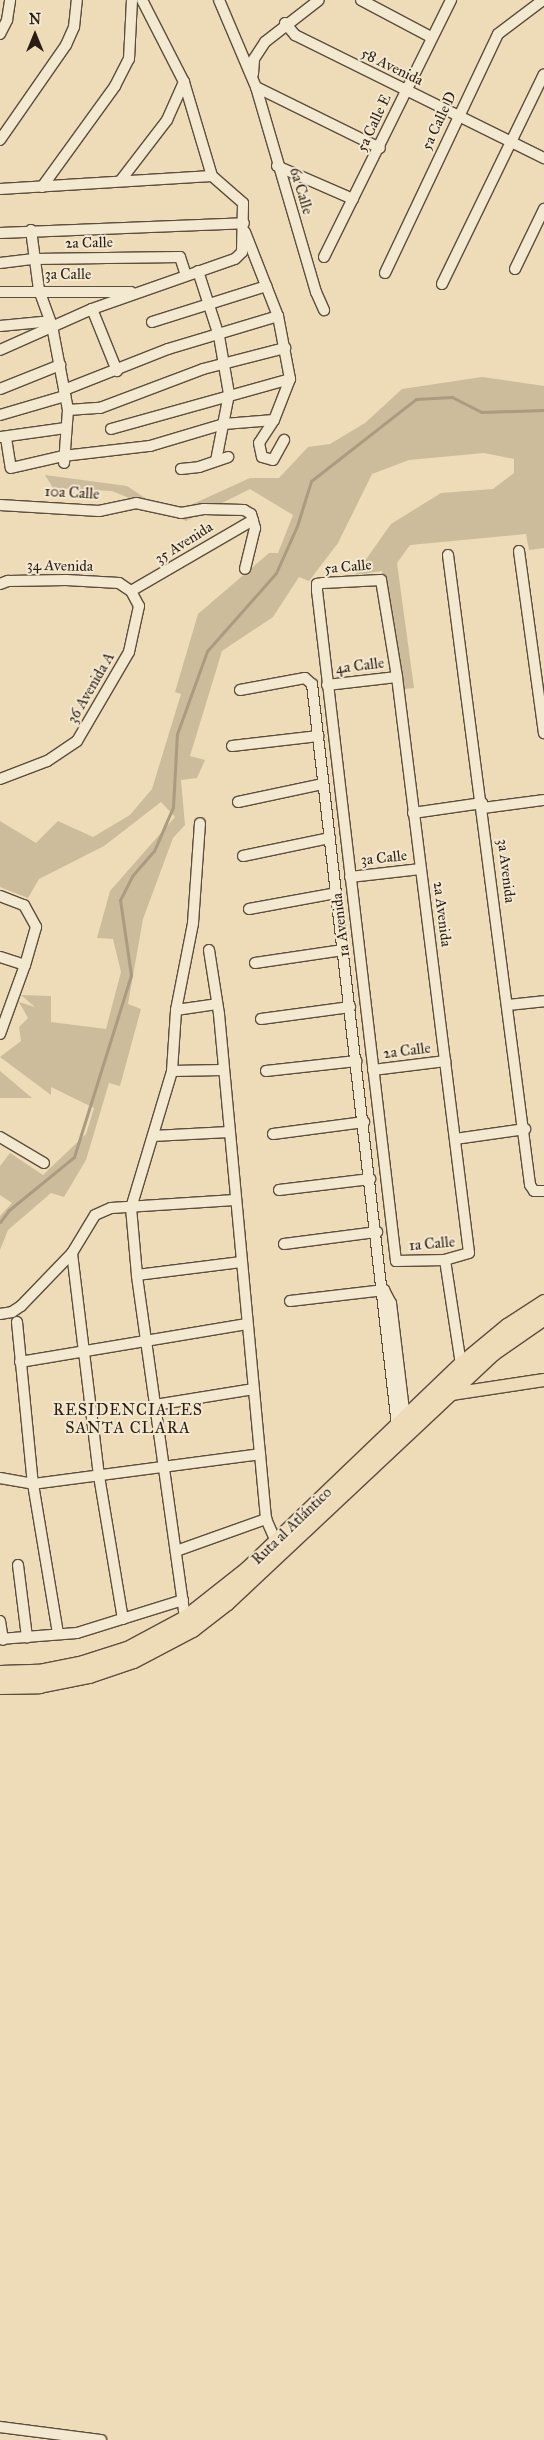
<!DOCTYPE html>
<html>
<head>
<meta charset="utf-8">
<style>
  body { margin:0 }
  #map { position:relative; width:544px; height:2440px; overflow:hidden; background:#eddcb7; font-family:"IM FELL Great Primer",serif }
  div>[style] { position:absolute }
  .green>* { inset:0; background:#ccbc9b }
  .stream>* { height:3px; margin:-1.5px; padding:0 1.5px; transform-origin:1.5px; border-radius:1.5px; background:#ab9b80 }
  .roads { filter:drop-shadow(1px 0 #5c4d3d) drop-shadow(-1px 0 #5c4d3d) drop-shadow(0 1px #5c4d3d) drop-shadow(0 -1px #5c4d3d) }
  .minor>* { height:10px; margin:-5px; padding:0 5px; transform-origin:5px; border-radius:5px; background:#f3e8d0 }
  .major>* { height:12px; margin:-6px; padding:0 6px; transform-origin:6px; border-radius:6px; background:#eddcb7 }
  .highway>* { height:15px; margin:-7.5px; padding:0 7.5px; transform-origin:7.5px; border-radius:7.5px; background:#eddcb7 }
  span { translate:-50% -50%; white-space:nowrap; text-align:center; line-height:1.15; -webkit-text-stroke:4px #f3e8d0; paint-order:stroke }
  .street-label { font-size:15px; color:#2b1d14 }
  .neighbourhood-label { font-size:16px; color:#2b1d14; letter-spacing:1px }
  .north { position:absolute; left:10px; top:10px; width:50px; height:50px; -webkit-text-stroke:4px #f3e8d0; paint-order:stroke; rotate:0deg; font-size:14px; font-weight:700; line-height:20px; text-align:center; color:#2b1d14 }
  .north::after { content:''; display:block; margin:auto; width:18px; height:22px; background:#2b1d14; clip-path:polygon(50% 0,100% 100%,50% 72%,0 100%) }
</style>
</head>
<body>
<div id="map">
  <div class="green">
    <i style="clip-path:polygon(482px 377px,544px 386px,544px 548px,529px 550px,526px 534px,410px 545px,397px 563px,414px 688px,404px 689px,382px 571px,355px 575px,391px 524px,441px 493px,493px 489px,514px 473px,514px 459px,484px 453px,409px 460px,372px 474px,338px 543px,309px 581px,299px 577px,273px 617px,222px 651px,190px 756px,205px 760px,197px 778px,181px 780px,185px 825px,173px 838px,143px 919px,128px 1004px,141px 1009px,120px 1086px,109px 1083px,86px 1160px,64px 1197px,51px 1193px,8px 1230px,0 1250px,0 1216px,12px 1203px,0 1195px,0 1166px,10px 1153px,43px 1175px,86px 1134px,94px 1108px,51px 1087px,51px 1095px,0 1057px,21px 1041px,19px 1027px,28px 1018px,19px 1002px,35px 1007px,21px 995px,51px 996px,51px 1022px,106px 1029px,121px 972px,113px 939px,97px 938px,110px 891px,175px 817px,161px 802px,104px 846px,39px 879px,28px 898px,0 887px,0 821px,36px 843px,58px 821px,93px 837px,130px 815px,152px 789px,181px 694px,175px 692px,198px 614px,269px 553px,278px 553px,293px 515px,250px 489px,186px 521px,112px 491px,53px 488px,45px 475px,127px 486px,151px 502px,184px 508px,250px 478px,279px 478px,308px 447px,330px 444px,365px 423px,402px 389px)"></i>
    <i style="clip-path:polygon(0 1071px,32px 1098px,0 1098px)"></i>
  </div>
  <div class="stream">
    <i style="left:0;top:1222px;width:15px;rotate:-53deg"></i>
    <i style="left:9px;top:1210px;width:84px;rotate:-39.2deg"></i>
    <i style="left:74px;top:1157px;width:191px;rotate:-72.6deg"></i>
    <i style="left:131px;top:975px;width:76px;rotate:-98.3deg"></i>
    <i style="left:120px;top:900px;width:27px;rotate:-63deg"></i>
    <i style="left:132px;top:876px;width:33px;rotate:-49deg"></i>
    <i style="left:154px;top:851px;width:48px;rotate:-66.6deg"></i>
    <i style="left:173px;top:807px;width:73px;rotate:-86.9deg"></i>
    <i style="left:177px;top:734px;width:88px;rotate:-70.1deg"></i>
    <i style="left:207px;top:651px;width:104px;rotate:-48.5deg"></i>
    <i style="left:276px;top:573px;width:51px;rotate:-65.9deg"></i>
    <i style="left:297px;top:526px;width:47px;rotate:-72.7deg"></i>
    <i style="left:311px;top:481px;width:133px;rotate:-38deg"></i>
    <i style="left:416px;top:399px;width:36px;rotate:-3deg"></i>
    <i style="left:452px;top:397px;width:33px;rotate:27deg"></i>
    <i style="left:481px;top:412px;width:63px;rotate:-1.8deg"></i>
  </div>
  <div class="roads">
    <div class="minor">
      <i style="left:219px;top:0;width:95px;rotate:67deg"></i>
      <i style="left:256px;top:87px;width:214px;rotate:73.7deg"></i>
      <i style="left:316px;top:292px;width:20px;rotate:66deg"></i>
      <i style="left:361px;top:0;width:79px;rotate:27.9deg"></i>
      <i style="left:285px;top:23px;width:16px;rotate:50deg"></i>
      <i style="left:295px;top:35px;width:278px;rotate:26.3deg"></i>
      <i style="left:0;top:34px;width:16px;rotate:-63deg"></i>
      <i style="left:7px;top:20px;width:20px;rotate:-81deg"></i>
      <i style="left:253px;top:74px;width:15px;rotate:-86deg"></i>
      <i style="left:254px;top:59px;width:20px;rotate:-57deg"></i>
      <i style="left:265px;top:42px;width:68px;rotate:-37.9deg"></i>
      <i style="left:256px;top:87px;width:138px;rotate:26.2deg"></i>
      <i style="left:0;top:140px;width:116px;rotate:-55.2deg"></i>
      <i style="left:66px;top:45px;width:20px;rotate:-66deg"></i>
      <i style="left:74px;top:27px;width:27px;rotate:-84deg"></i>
      <i style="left:277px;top:166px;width:83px;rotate:23.5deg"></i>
      <i style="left:121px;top:180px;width:76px;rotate:-52.5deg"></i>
      <i style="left:167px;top:120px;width:42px;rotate:-65.9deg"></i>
      <i style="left:42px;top:187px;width:125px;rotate:-54.1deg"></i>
      <i style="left:115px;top:86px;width:30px;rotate:-63deg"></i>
      <i style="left:129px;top:59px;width:59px;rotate:-87.1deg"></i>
      <i style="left:0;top:189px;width:212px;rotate:-3.5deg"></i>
      <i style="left:31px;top:230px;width:61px;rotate:82.4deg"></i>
      <i style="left:39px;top:290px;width:38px;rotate:70deg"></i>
      <i style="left:52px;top:326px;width:86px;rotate:79.2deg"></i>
      <i style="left:68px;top:410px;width:53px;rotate:94.3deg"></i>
      <i style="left:245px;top:232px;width:90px;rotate:68.6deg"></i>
      <i style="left:278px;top:316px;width:64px;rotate:79.2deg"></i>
      <i style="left:290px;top:379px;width:44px;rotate:111.3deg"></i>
      <i style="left:274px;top:420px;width:27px;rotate:123deg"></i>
      <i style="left:259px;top:443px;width:14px;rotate:78deg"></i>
      <i style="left:262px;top:457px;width:11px;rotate:15deg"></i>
      <i style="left:273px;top:460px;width:23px;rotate:-61deg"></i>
      <i style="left:0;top:233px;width:244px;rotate:-2.3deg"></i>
      <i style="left:324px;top:257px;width:287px;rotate:-63.7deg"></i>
      <i style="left:0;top:263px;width:34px;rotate:-7deg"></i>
      <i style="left:34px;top:259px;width:146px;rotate:-0.8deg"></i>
      <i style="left:180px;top:257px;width:19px;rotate:72deg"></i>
      <i style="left:515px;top:269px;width:67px;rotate:-64.2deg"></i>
      <i style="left:198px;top:271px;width:68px;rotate:72.1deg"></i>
      <i style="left:219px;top:336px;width:59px;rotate:80.2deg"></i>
      <i style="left:229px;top:394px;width:68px;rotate:101deg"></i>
      <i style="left:385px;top:273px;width:264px;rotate:-64.7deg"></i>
      <i style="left:498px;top:34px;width:56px;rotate:-37.1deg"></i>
      <i style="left:442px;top:284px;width:233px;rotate:-64.1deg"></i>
      <i style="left:0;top:292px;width:131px"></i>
      <i style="left:92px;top:309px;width:67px;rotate:68deg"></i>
      <i style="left:152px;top:322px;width:120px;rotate:-17.5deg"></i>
      <i style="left:0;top:326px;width:42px;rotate:-5.4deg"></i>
      <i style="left:42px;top:322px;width:11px;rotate:22deg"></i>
      <i style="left:0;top:350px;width:101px;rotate:-24deg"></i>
      <i style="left:92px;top:309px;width:151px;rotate:-19.3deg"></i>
      <i style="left:235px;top:259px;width:10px;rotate:-45deg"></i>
      <i style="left:242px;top:252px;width:49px;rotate:-88.8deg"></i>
      <i style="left:243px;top:203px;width:41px;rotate:-138.9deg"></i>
      <i style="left:212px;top:176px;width:98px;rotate:-106.6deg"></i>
      <i style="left:184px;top:82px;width:92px;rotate:-117.1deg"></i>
      <i style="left:0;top:389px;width:65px;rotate:-21.8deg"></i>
      <i style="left:64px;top:390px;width:112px;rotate:-21.5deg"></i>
      <i style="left:168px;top:349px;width:115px;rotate:-16.7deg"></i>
      <i style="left:68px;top:410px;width:32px;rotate:-4deg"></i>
      <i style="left:100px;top:408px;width:110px;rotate:-20.7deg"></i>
      <i style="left:203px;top:369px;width:85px;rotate:-14.4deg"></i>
      <i style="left:0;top:415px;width:68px;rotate:-16.3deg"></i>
      <i style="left:111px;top:429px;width:186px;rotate:-15.6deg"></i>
      <i style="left:1px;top:437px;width:65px;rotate:-8deg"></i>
      <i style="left:6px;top:438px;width:30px;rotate:81deg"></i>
      <i style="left:11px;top:468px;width:53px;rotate:-13deg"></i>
      <i style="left:63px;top:456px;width:88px;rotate:-6.6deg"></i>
      <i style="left:150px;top:446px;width:77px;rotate:-16.6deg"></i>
      <i style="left:224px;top:424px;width:50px;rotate:-4.6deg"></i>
      <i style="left:181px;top:469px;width:18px;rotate:-6deg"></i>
      <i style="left:199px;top:467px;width:31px;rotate:-19deg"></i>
      <i style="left:0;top:505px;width:99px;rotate:3.5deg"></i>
      <i style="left:99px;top:511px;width:38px;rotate:-12deg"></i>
      <i style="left:136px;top:503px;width:46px;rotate:12.5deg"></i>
      <i style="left:181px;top:513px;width:23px;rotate:-10deg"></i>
      <i style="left:204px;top:509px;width:40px;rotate:1.4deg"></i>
      <i style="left:244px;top:510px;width:8px;rotate:30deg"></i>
      <i style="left:251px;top:514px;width:15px;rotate:74deg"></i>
      <i style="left:255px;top:528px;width:42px;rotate:103.7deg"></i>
      <i style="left:519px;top:551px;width:184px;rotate:82.2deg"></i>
      <i style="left:448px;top:555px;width:635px;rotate:82.58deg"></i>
      <i style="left:530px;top:1185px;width:7px;rotate:56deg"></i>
      <i style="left:534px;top:1191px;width:10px"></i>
      <i style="left:381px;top:580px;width:98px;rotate:80.6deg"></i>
      <i style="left:397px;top:677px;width:580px;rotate:82.87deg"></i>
      <i style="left:469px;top:1253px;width:25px;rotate:164deg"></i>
      <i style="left:445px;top:1260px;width:49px;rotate:178.8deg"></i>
      <i style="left:396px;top:1261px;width:675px;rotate:-96.72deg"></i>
      <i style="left:317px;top:591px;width:7px;rotate:-90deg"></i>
      <i style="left:317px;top:584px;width:6px;rotate:-9deg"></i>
      <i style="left:323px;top:583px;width:58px;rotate:-3deg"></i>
      <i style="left:0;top:584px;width:9px;rotate:-21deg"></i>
      <i style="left:8px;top:581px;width:58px;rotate:-1deg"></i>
      <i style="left:66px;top:580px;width:53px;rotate:3.2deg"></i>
      <i style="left:119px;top:583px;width:14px;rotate:34deg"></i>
      <i style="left:131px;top:591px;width:17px;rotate:62deg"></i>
      <i style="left:139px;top:606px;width:47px;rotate:102.3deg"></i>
      <i style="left:129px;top:652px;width:103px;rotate:120.3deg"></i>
      <i style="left:77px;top:741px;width:36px;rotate:146deg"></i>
      <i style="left:47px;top:761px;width:50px;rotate:159deg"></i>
      <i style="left:131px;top:591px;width:141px;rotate:-30.2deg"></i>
      <i style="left:327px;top:685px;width:70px;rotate:-6.5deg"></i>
      <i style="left:240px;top:690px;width:66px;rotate:-10.5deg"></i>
      <i style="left:305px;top:678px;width:9px;rotate:41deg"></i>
      <i style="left:312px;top:684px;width:746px;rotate:83.46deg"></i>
      <i style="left:232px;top:746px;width:87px;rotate:-6.6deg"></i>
      <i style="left:238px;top:802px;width:87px;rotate:-12deg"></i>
      <i style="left:483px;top:808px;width:62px;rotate:-7.5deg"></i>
      <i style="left:413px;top:813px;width:70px;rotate:-8.2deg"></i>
      <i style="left:243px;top:856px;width:89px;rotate:-11.7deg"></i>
      <i style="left:350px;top:877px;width:71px;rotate:-6.4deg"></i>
      <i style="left:0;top:896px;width:26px;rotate:21deg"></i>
      <i style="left:24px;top:905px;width:25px;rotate:61deg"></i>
      <i style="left:36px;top:927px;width:40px;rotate:106deg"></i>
      <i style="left:25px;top:965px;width:26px;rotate:-162deg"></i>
      <i style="left:249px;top:909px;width:88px;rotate:-10.4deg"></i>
      <i style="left:209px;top:950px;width:65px;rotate:81.1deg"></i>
      <i style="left:219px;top:1014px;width:507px;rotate:84.68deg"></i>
      <i style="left:266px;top:1519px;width:24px;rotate:66deg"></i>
      <i style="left:255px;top:963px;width:89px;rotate:-8.4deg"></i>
      <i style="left:508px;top:1005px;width:36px;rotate:-6deg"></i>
      <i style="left:176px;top:1010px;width:41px;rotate:-8.3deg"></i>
      <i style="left:261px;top:1019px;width:90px;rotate:-7.7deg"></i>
      <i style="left:0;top:1034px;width:73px;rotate:-70.1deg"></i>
      <i style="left:373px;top:1070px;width:73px;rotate:-7.1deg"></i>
      <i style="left:172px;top:1071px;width:50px;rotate:-1.1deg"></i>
      <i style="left:266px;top:1071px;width:91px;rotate:-6.3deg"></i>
      <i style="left:273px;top:1134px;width:92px;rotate:-7.5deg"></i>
      <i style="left:153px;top:1136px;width:76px;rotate:-3deg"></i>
      <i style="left:0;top:1137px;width:51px;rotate:30.6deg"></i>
      <i style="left:455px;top:1139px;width:71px;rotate:-8.1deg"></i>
      <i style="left:279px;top:1190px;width:92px;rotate:-6.9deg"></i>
      <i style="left:284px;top:1244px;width:94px;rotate:-7.4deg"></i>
      <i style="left:72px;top:1253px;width:225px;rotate:83.1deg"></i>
      <i style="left:99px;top:1476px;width:145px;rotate:80.5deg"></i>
      <i style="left:445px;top:1260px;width:105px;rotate:81.3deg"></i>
      <i style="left:137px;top:1275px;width:105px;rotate:-7.1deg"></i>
      <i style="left:384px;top:1290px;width:15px;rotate:62deg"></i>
      <i style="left:391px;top:1303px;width:116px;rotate:83.1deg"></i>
      <i style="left:290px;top:1301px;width:95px;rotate:-6.7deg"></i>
      <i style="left:0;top:1314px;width:12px;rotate:-9deg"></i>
      <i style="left:12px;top:1312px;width:11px;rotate:-34deg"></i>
      <i style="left:21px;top:1306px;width:74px;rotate:-46.1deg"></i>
      <i style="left:72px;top:1253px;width:44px;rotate:-58.8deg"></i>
      <i style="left:95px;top:1215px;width:17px;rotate:-24deg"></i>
      <i style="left:111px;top:1208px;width:124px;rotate:-3.7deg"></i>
      <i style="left:17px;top:1322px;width:163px;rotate:84.4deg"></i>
      <i style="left:33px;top:1484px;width:152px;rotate:80.5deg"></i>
      <i style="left:20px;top:1362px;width:230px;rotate:-9.5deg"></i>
      <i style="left:155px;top:1405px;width:100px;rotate:-9.2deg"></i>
      <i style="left:0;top:1478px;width:34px;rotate:10deg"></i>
      <i style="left:33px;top:1484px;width:229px;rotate:-7.5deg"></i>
      <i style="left:176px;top:1551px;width:96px;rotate:-19.6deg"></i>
      <i style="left:18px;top:1565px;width:73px;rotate:82.9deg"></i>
      <i style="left:185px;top:1618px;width:346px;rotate:-98deg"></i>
      <i style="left:137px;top:1275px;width:67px;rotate:-95.1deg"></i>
      <i style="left:131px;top:1208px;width:143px;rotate:-73.3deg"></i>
      <i style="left:172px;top:1071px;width:61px;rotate:-86.2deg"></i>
      <i style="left:176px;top:1010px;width:89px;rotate:-78.9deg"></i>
      <i style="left:193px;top:923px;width:100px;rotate:-86deg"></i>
      <i style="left:0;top:1621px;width:19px;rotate:81deg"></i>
      <i style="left:0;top:1639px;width:77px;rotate:-4.5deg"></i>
      <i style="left:77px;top:1633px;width:111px;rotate:-17.3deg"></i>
      <i style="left:0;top:2427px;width:102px;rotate:7.3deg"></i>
    </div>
    <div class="major">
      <i style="left:445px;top:1395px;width:100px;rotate:-8.6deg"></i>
    </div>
    <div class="highway">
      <i style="left:0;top:1673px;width:38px;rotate:-2deg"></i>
      <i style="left:38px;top:1672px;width:46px;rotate:-11.3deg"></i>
      <i style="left:83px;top:1663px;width:46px;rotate:-17.7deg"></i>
      <i style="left:127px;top:1649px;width:66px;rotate:-28.1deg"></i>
      <i style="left:185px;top:1618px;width:80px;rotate:-38.4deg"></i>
      <i style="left:248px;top:1568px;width:295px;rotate:-43.8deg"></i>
      <i style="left:461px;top:1364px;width:60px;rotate:-39.6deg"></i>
      <i style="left:507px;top:1326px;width:44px;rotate:-33deg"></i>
      <i style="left:0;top:1686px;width:39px;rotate:-1deg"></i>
      <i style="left:39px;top:1685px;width:51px;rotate:-11.3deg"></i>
      <i style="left:89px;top:1675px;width:46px;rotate:-18.8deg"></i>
      <i style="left:133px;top:1660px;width:67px;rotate:-27.7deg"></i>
      <i style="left:192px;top:1629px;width:44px;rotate:-37.6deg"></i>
      <i style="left:227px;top:1602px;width:364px;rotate:-43.2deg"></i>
      <i style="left:492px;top:1353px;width:63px;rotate:-34.7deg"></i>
    </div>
  </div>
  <div class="street-label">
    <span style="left:392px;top:67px;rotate:26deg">58 Avenida</span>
    <span style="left:439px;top:121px;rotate:-65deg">5a Calle D</span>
    <span style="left:374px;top:123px;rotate:-65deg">5a Calle E</span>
    <span style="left:301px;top:191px;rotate:73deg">6a Calle</span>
    <span style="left:89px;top:243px;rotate:-1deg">2a Calle</span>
    <span style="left:68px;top:275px">3a Calle</span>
    <span style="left:72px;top:493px;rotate:3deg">10a Calle</span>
    <span style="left:184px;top:543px;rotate:-32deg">35 Avenida</span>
    <span style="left:60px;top:566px;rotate:1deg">34 Avenida</span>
    <span style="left:348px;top:567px;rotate:-5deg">5a Calle</span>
    <span style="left:360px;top:666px;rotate:-7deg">4a Calle</span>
    <span style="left:91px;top:688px;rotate:-60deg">36 Avenida A</span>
    <span style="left:384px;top:858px;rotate:-6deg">3a Calle</span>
    <span style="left:506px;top:871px;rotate:83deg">3a Avenida</span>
    <span style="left:442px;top:914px;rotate:83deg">2a Avenida</span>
    <span style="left:341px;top:925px;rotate:-97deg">1a Avenida</span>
    <span style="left:407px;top:1051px;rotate:-7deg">2a Calle</span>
    <span style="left:432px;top:1244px;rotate:-5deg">1a Calle</span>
    <span style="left:292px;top:1526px;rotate:-44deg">Ruta al Atlántico</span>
  </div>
  <div class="neighbourhood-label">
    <span style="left:128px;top:1419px">RESIDENCIALES<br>SANTA CLARA</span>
  </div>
  <div class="north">N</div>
</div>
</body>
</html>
